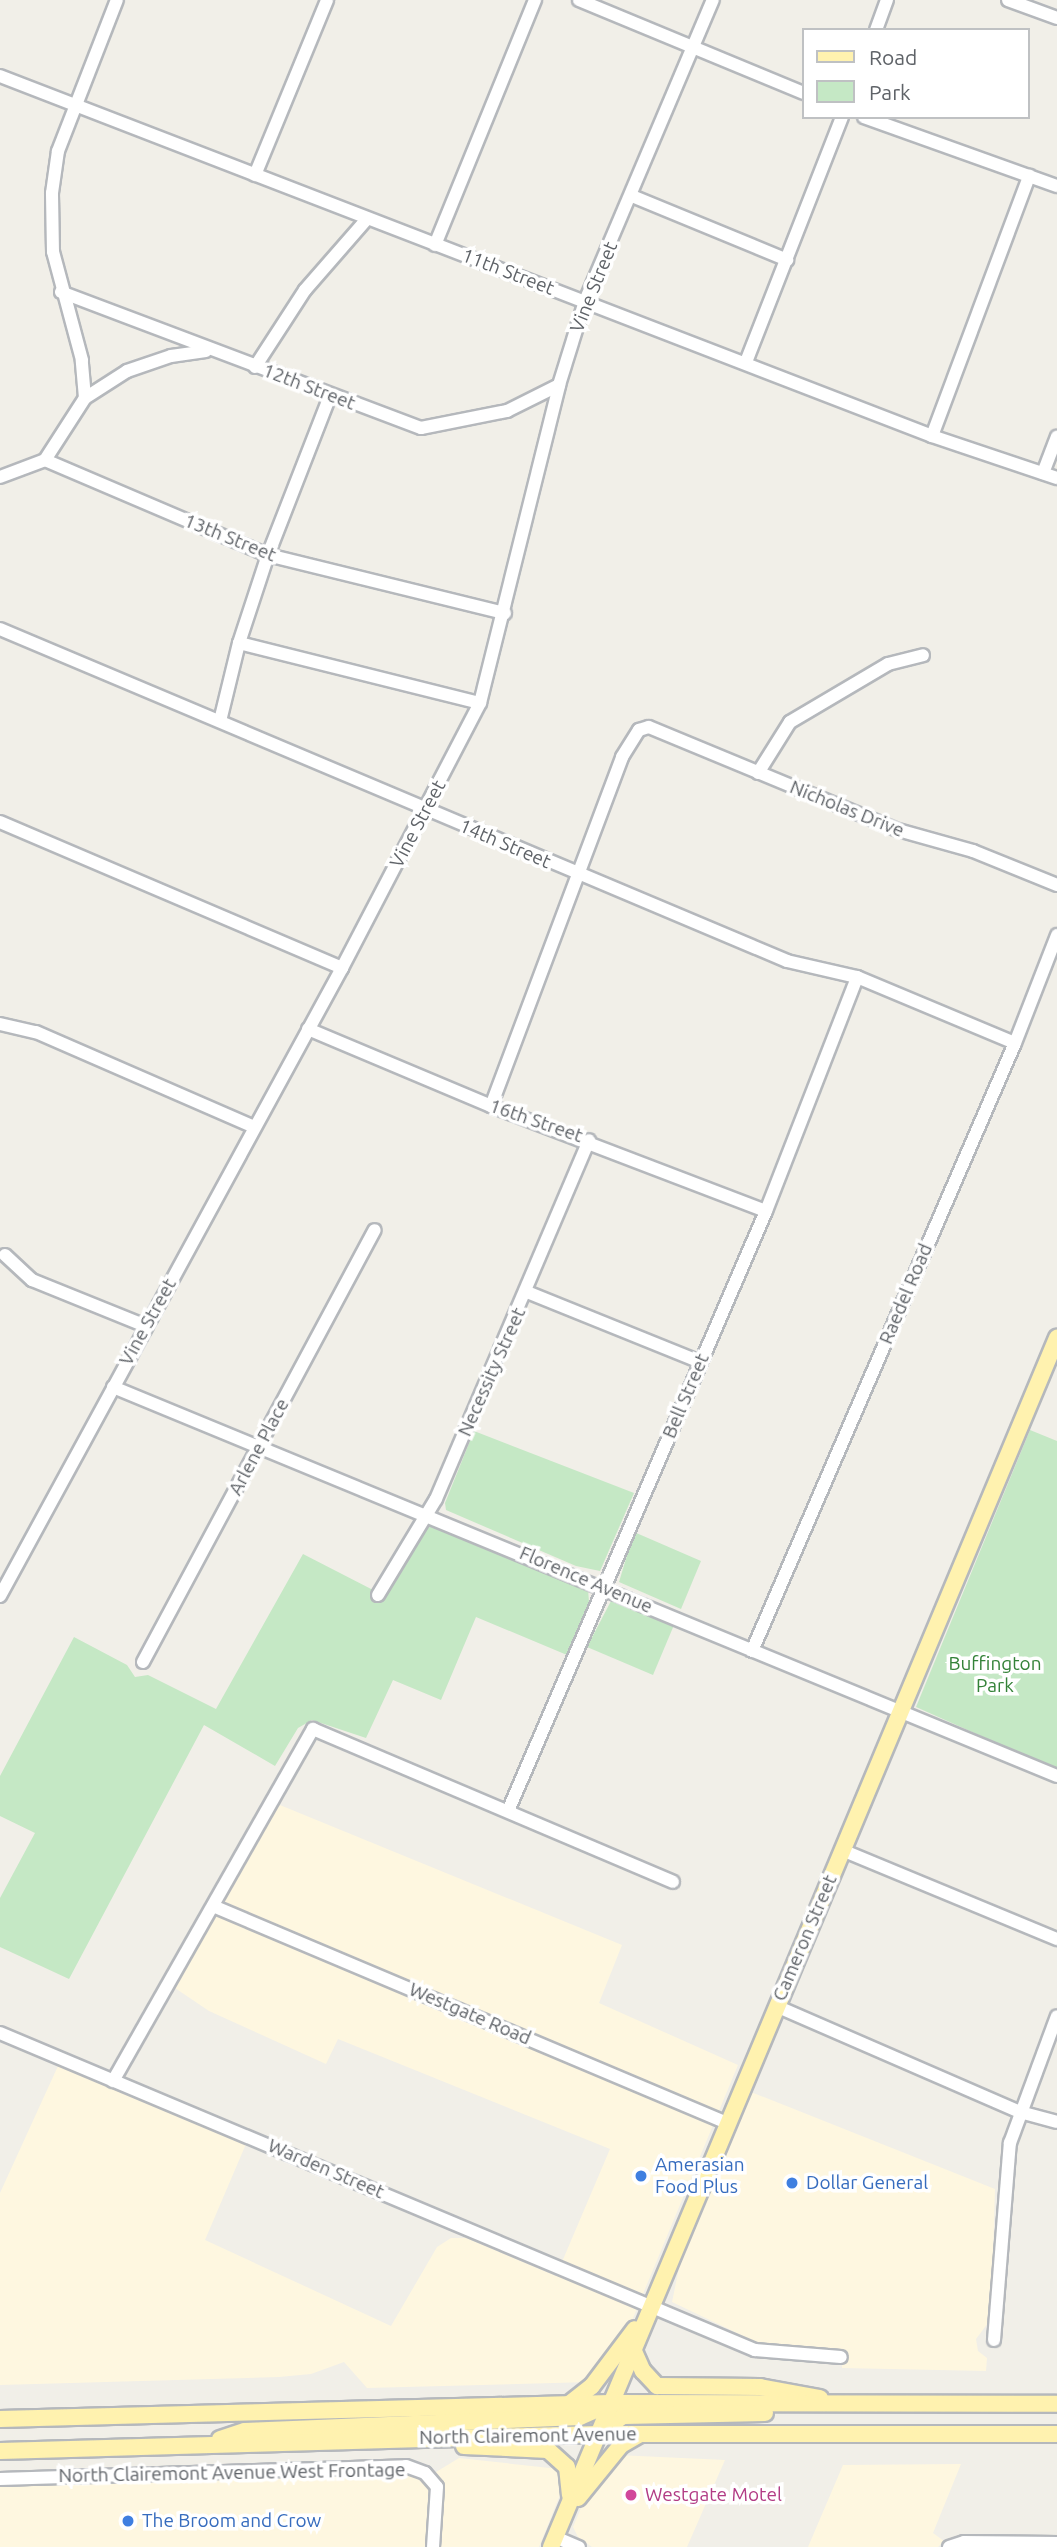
<!DOCTYPE html>
<html>
<head>
<meta charset="utf-8">
<style>
  body { margin:0 }
  #map { position:relative; width:1057px; height:2547px; overflow:hidden; background:#f1efe8; font-family:Ubuntu,sans-serif }
  div>[style] { position:absolute }
  [style*='--x'] { left:calc(var(--x)*1px); top:calc(var(--y)*1px); width:calc(var(--w)*1px); rotate:calc(var(--a)*1deg) }
  .commercial>* { inset:0; background:#fef7e0 }
  .green>* { inset:0; background:#c5e8c5 }
  .roads { filter:drop-shadow(2px 0 #b5b8bc) drop-shadow(-2px 0 #b5b8bc) drop-shadow(0 2px #b5b8bc) drop-shadow(0 -2px #b5b8bc) }
  .minor>* { height:12px; margin:-6px; padding:0 6px; transform-origin:6px; border-radius:6px; background:#fff }
  .major>* { height:16px; margin:-8px; padding:0 8px; transform-origin:8px; border-radius:8px; background:#fff2af }
  .dots>* { width:19px; height:19px; translate:-50% -50%; box-sizing:border-box; border:4px solid #fff; border-radius:50% }
  span { translate:-50% -50%; white-space:nowrap; text-align:center; line-height:1.15; -webkit-text-stroke:7px #fff; paint-order:stroke }
  .street-label { font-size:19px; color:#5f6368 }
  .park-label { font-size:19px; color:#348238 }
  .shop-label { font-size:19px; color:#366cbe }
  .left { translate:0 -50%; text-align:left }
  .hotel-label { font-size:19px; color:#b23c85 }
  .legend { position:absolute; left:802px; top:28px; width:228px; height:91px; box-sizing:border-box; background:#fff; border:2px solid #bfc1c3; margin:0; padding:9px 12px; list-style:none; font-size:21px; color:#5f6368 }
  .legend li { display:flex; align-items:center; gap:14px; height:35px }
  .legend b { width:35px; border:2px solid #bfc1c3 }
</style>
</head>
<body>
<div id="map">
  <div class="commercial">
    <i style="clip-path:polygon(275px 1803px,622px 1945px,599px 2003px,738px 2065px,626px 2335px,590px 2382px,367px 2388px,344px 2362px,311px 2374px,279px 2377px,0 2385px,0 2193px,58px 2066px,246px 2144px,205px 2240px,391px 2326px,437px 2247px,451px 2238px,466px 2238px,556px 2276px,610px 2149px,338px 2039px,326px 2064px,209px 2011px,172px 1986px)"></i>
    <i style="clip-path:polygon(751px 2092px,995px 2189px,991px 2319px,976px 2339px,978px 2351px,987px 2358px,986px 2371px,842px 2368px,842px 2349px,778px 2349px,758px 2343px,672px 2302px,680px 2263px)"></i>
    <i style="clip-path:polygon(617px 2455px,725px 2460px,687px 2547px,592px 2547px,578px 2537px,573px 2527px,584px 2501px)"></i>
    <i style="clip-path:polygon(459px 2458px,559px 2469px,560px 2495px,539px 2547px,0 2547px,0 2483px,409px 2472px,423px 2480px)"></i>
    <i style="clip-path:polygon(961px 2464px,933px 2533px,944px 2541px,938px 2547px,808px 2547px,843px 2465px)"></i>
  </div>
  <div class="green">
    <i style="clip-path:polygon(1030px 1430px,1057px 1441px,1057px 1770px,916px 1707px)"></i>
    <i style="clip-path:polygon(474px 1431px,634px 1493px,600px 1571px,576px 1566px,446px 1510px,445px 1503px)"></i>
    <i style="clip-path:polygon(427px 1523px,588px 1589px,589px 1602px,567px 1655px,476px 1617px,441px 1700px,393px 1680px,366px 1738px,312px 1720px,298px 1728px,275px 1766px,204px 1725px,69px 1979px,0 1947px,0 1898px,35px 1833px,0 1816px,0 1776px,74px 1637px,127px 1665px,135px 1677px,148px 1675px,216px 1709px,303px 1554px,375px 1591px)"></i>
    <i style="clip-path:polygon(634px 1532px,701px 1561px,681px 1609px,619px 1582px)"></i>
    <i style="clip-path:polygon(611px 1601px,674px 1625px,653px 1675px,587px 1647px)"></i>
  </div>
  <div class="roads">
    <div class="minor">
      <i style="--x:579;--y:0;--w:243;--a:22.5"></i>
      <i style="--x:1008;--y:0;--w:52;--a:20.2"></i>
      <i style="--x:876;--y:30;--w:32;--a:-70"></i>
      <i style="--x:0;--y:76;--w:999;--a:21.12"></i>
      <i style="--x:932;--y:436;--w:132;--a:18.6"></i>
      <i style="--x:864;--y:117;--w:205;--a:19.7"></i>
      <i style="--x:255;--y:175;--w:189;--a:-67.6"></i>
      <i style="--x:632;--y:196;--w:168;--a:22.4"></i>
      <i style="--x:435;--y:245;--w:265;--a:-67.8"></i>
      <i style="--x:61;--y:292;--w:385;--a:20.7"></i>
      <i style="--x:421;--y:428;--w:88;--a:-11.2"></i>
      <i style="--x:507;--y:411;--w:58;--a:-26.6"></i>
      <i style="--x:746;--y:362;--w:263;--a:-68.6"></i>
      <i style="--x:255;--y:367;--w:92;--a:-57"></i>
      <i style="--x:305;--y:290;--w:94;--a:-48.9"></i>
      <i style="--x:85;--y:398;--w:38;--a:-95"></i>
      <i style="--x:82;--y:360;--w:112;--a:-105"></i>
      <i style="--x:53;--y:252;--w:59;--a:-91"></i>
      <i style="--x:52;--y:193;--w:42;--a:-81.9"></i>
      <i style="--x:58;--y:151;--w:162;--a:-68.7"></i>
      <i style="--x:932;--y:436;--w:278;--a:-69.5"></i>
      <i style="--x:45;--y:460;--w:242;--a:23.1"></i>
      <i style="--x:268;--y:555;--w:244;--a:13.8"></i>
      <i style="--x:1043;--y:473;--w:39;--a:-69"></i>
      <i style="--x:0;--y:477;--w:48;--a:-20.7"></i>
      <i style="--x:45;--y:460;--w:74;--a:-57.2"></i>
      <i style="--x:85;--y:398;--w:50;--a:-32.7"></i>
      <i style="--x:127;--y:371;--w:46;--a:-18.8"></i>
      <i style="--x:171;--y:356;--w:35;--a:-8"></i>
      <i style="--x:0;--y:629;--w:854;--a:22.87"></i>
      <i style="--x:787;--y:961;--w:72;--a:12.9"></i>
      <i style="--x:857;--y:977;--w:171;--a:22.7"></i>
      <i style="--x:239;--y:643;--w:248;--a:14"></i>
      <i style="--x:220;--y:721;--w:80;--a:-76.3"></i>
      <i style="--x:239;--y:643;--w:93;--a:-71.8"></i>
      <i style="--x:268;--y:555;--w:171;--a:-68.7"></i>
      <i style="--x:758;--y:773;--w:60;--a:-57.9"></i>
      <i style="--x:790;--y:722;--w:114;--a:-30.6"></i>
      <i style="--x:888;--y:664;--w:36;--a:-14"></i>
      <i style="--x:0;--y:822;--w:372;--a:23.1"></i>
      <i style="--x:0;--y:1024;--w:37;--a:13"></i>
      <i style="--x:36;--y:1032;--w:238;--a:23.5"></i>
      <i style="--x:308;--y:1029;--w:199;--a:22.8"></i>
      <i style="--x:491;--y:1106;--w:294;--a:20.9"></i>
      <i style="--x:491;--y:1106;--w:373;--a:-69.4"></i>
      <i style="--x:622;--y:757;--w:32;--a:-58"></i>
      <i style="--x:639;--y:730;--w:10;--a:-17"></i>
      <i style="--x:649;--y:727;--w:269;--a:22.5"></i>
      <i style="--x:898;--y:830;--w:78;--a:15.6"></i>
      <i style="--x:973;--y:851;--w:91;--a:22"></i>
      <i style="--x:5;--y:1255;--w:37;--a:43"></i>
      <i style="--x:32;--y:1280;--w:123;--a:22"></i>
      <i style="--x:527;--y:1292;--w:187;--a:22"></i>
      <i style="--x:113;--y:1387;--w:1021;--a:22.4"></i>
      <i style="--x:378;--y:1595;--w:112;--a:-58.9"></i>
      <i style="--x:436;--y:1499;--w:390;--a:-66.9"></i>
      <i style="--x:0;--y:1596;--w:715;--a:-61.43"></i>
      <i style="--x:342;--y:968;--w:299;--a:-62.5"></i>
      <i style="--x:480;--y:703;--w:328;--a:-76"></i>
      <i style="--x:559;--y:385;--w:88;--a:-72.8"></i>
      <i style="--x:585;--y:301;--w:327;--a:-67"></i>
      <i style="--x:752;--y:1651;--w:662;--a:-66.61"></i>
      <i style="--x:1015;--y:1043;--w:116;--a:-68.7"></i>
      <i style="--x:143;--y:1662;--w:490;--a:-61.8"></i>
      <i style="--x:508;--y:1811;--w:653;--a:-66.73"></i>
      <i style="--x:766;--y:1211;--w:251;--a:-68.7"></i>
      <i style="--x:842;--y:1850;--w:233;--a:22.5"></i>
      <i style="--x:213;--y:1906;--w:558;--a:22.89"></i>
      <i style="--x:776;--y:2006;--w:266;--a:23.5"></i>
      <i style="--x:1020;--y:2112;--w:38;--a:15"></i>
      <i style="--x:0;--y:2033;--w:819;--a:22.78"></i>
      <i style="--x:755;--y:2350;--w:86;--a:4.7"></i>
      <i style="--x:113;--y:2081;--w:405;--a:-60.4"></i>
      <i style="--x:313;--y:1729;--w:391;--a:23"></i>
      <i style="--x:994;--y:2340;--w:198;--a:-85.4"></i>
      <i style="--x:1010;--y:2143;--w:135;--a:-69.7"></i>
      <i style="--x:0;--y:2479;--w:406;--a:-1.8"></i>
      <i style="--x:406;--y:2466;--w:20;--a:20"></i>
      <i style="--x:425;--y:2473;--w:18;--a:49"></i>
      <i style="--x:437;--y:2487;--w:60;--a:93.8"></i>
      <i style="--x:555;--y:2537;--w:26;--a:23"></i>
      <i style="--x:949;--y:2547;--w:16;--a:-18"></i>
      <i style="--x:964;--y:2542;--w:93;--a:0.6"></i>
    </div>
    <div class="major">
      <i style="--x:633;--y:2349;--w:24;--a:66"></i>
      <i style="--x:643;--y:2371;--w:21;--a:47"></i>
      <i style="--x:657;--y:2386;--w:103;--a:0.6"></i>
      <i style="--x:760;--y:2387;--w:61;--a:10.4"></i>
      <i style="--x:569;--y:2404;--w:29;--a:-38"></i>
      <i style="--x:592;--y:2386;--w:71;--a:-53"></i>
      <i style="--x:0;--y:2419;--w:610;--a:-1.5"></i>
      <i style="--x:610;--y:2403;--w:447;--a:0.1"></i>
      <i style="--x:601;--y:2432;--w:27;--a:-36"></i>
      <i style="--x:623;--y:2416;--w:142;--a:-1.2"></i>
      <i style="--x:220;--y:2439;--w:26;--a:-18"></i>
      <i style="--x:245;--y:2431;--w:335;--a:-2.4"></i>
      <i style="--x:580;--y:2417;--w:32;--a:-24"></i>
      <i style="--x:464;--y:2446;--w:84;--a:2.7"></i>
      <i style="--x:548;--y:2450;--w:25;--a:42"></i>
      <i style="--x:567;--y:2467;--w:28;--a:84"></i>
      <i style="--x:0;--y:2451;--w:599;--a:-1.63"></i>
      <i style="--x:599;--y:2434;--w:458;--a:0"></i>
      <i style="--x:578;--y:2498;--w:68;--a:-50.9"></i>
      <i style="--x:621;--y:2445;--w:22;--a:-30"></i>
      <i style="--x:551;--y:2547;--w:1311;--a:-67.29"></i>
    </div>
  </div>
  <div class="dots">
    <i style="left:641px;top:2176px;background:#3f7fe0"></i>
    <i style="left:792px;top:2183px;background:#3f7fe0"></i>
    <i style="left:631px;top:2495px;background:#d1479c"></i>
    <i style="left:128px;top:2521px;background:#3f7fe0"></i>
  </div>
  <div class="street-label">
    <span style="left:508px;top:272px;rotate:21deg">11th Street</span>
    <span style="left:594px;top:287px;rotate:-68deg">Vine Street</span>
    <span style="left:309px;top:387px;rotate:21deg">12th Street</span>
    <span style="left:230px;top:538px;rotate:22deg">13th Street</span>
    <span style="left:847px;top:809px;rotate:22deg">Nicholas Drive</span>
    <span style="left:418px;top:824px;rotate:-62deg">Vine Street</span>
    <span style="left:505px;top:844px;rotate:23deg">14th Street</span>
    <span style="left:536px;top:1121px;rotate:19deg">16th Street</span>
    <span style="left:906px;top:1294px;rotate:-67deg">Raedel Road</span>
    <span style="left:148px;top:1322px;rotate:-61deg">Vine Street</span>
    <span style="left:492px;top:1372px;rotate:-66deg">Necessity Street</span>
    <span style="left:686px;top:1396px;rotate:-67deg">Bell Street</span>
    <span style="left:259px;top:1447px;rotate:-62deg">Arlene Place</span>
    <span style="left:586px;top:1580px;rotate:23deg">Florence Avenue</span>
    <span style="left:805px;top:1938px;rotate:-67deg">Cameron Street</span>
    <span style="left:470px;top:2014px;rotate:23deg">Westgate Road</span>
    <span style="left:326px;top:2169px;rotate:23deg">Warden Street</span>
    <span style="left:528px;top:2436px;rotate:-1deg">North Clairemont Avenue</span>
    <span style="left:232px;top:2473px;rotate:-1deg">North Clairemont Avenue West Frontage</span>
  </div>
  <div class="park-label">
    <span style="left:995px;top:1675px">Buffington<br>Park</span>
  </div>
  <div class="shop-label">
    <span class="left" style="left:655px;top:2176px">Amerasian<br>Food Plus</span>
    <span class="left" style="left:806px;top:2183px">Dollar General</span>
    <span class="left" style="left:142px;top:2521px">The Broom and Crow</span>
  </div>
  <div class="hotel-label">
    <span class="left" style="left:645px;top:2495px">Westgate Motel</span>
  </div>
  <ul class="legend">
  <li><b style="height:9px;background:#fff2af"></b>Road</li>
  <li><b style="height:19px;background:#c5e8c5"></b>Park</li>
  </ul>
</div>
</body>
</html>
